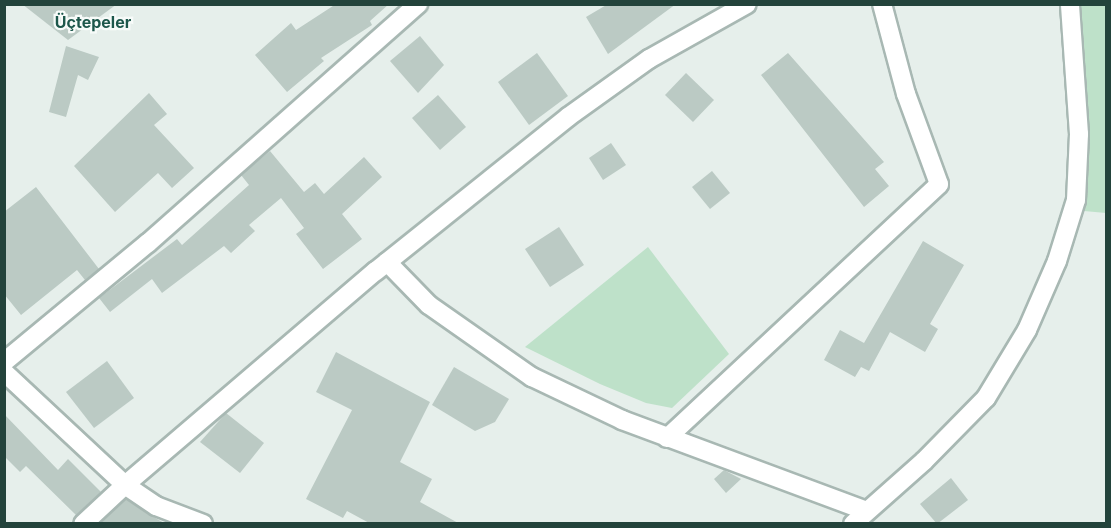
<!DOCTYPE html>
<html>
<head>
<meta charset="utf-8">
<style>
  body { margin:0 }
  #map { position:relative; width:1111px; height:528px; overflow:hidden; background:#e6efeb; font-family:Inter,sans-serif }
  div>[style] { position:absolute }
  [style*='--x'] { left:calc(var(--x)*1px); top:calc(var(--y)*1px); width:calc(var(--w)*1px); rotate:calc(var(--a)*1deg) }
  .green>* { inset:0; background:#bee1c9 }
  .building>* { inset:0; background:#bbcac4 }
  .roads { filter:drop-shadow(2px 0 #a8b8b3) drop-shadow(-2px 0 #a8b8b3) drop-shadow(0 2px #a8b8b3) drop-shadow(0 -2px #a8b8b3) }
  .street>* { height:18px; margin:-9px; padding:0 9px; transform-origin:9px; border-radius:9px; background:#fff }
  span { translate:-50% -50%; white-space:nowrap; text-align:center; line-height:1.15; -webkit-text-stroke:4.5px #f7fbf9; paint-order:stroke }
  .neighbourhood-label { font-size:16px; color:#1d574b; font-weight:700 }
  .frame { position:absolute; inset:0; border:6px solid #23433b; pointer-events:none }
</style>
</head>
<body>
<div id="map">
  <div class="green">
    <i style="clip-path:polygon(1070px 5px,1106px 5px,1106px 213px,1073px 210px)"></i>
    <i style="clip-path:polygon(648px 247px,729px 354px,672px 408px,646px 403px,600px 384px,525px 347px)"></i>
  </div>
  <div class="building">
    <i style="clip-path:polygon(22px 4px,117px 4px,68px 40px)"></i>
    <i style="clip-path:polygon(336px 4px,389px 4px,370px 21px,372px 25px,321px 58px,324px 61px,287px 92px,255px 55px,291px 23px,296px 30px)"></i>
    <i style="clip-path:polygon(608px 4px,676px 4px,608px 54px,586px 17px)"></i>
    <i style="clip-path:polygon(420px 36px,444px 65px,418px 93px,390px 61px)"></i>
    <i style="clip-path:polygon(66px 46px,99px 57px,88px 80px,78px 75px,66px 117px,49px 112px)"></i>
    <i style="clip-path:polygon(537px 53px,568px 96px,529px 125px,498px 82px)"></i>
    <i style="clip-path:polygon(788px 53px,884px 162px,875px 169px,889px 186px,864px 207px,761px 75px)"></i>
    <i style="clip-path:polygon(686px 73px,714px 100px,693px 122px,665px 95px)"></i>
    <i style="clip-path:polygon(149px 93px,167px 114px,154px 125px,194px 168px,172px 188px,158px 173px,115px 212px,74px 166px)"></i>
    <i style="clip-path:polygon(438px 95px,466px 127px,440px 150px,412px 118px)"></i>
    <i style="clip-path:polygon(611px 143px,626px 165px,603px 180px,589px 158px)"></i>
    <i style="clip-path:polygon(270px 151px,304px 192px,315px 183px,324px 194px,364px 157px,382px 177px,342px 214px,362px 239px,323px 269px,296px 234px,304px 228px,281px 198px,249px 225px,255px 231px,231px 253px,224px 246px,162px 293px,152px 279px,110px 312px,99px 298px,177px 239px,182px 245px,249px 185px,241px 175px)"></i>
    <i style="clip-path:polygon(712px 171px,730px 193px,710px 209px,692px 187px)"></i>
    <i style="clip-path:polygon(36px 187px,99px 269px,85px 280px,77px 270px,21px 315px,4px 294px,4px 212px)"></i>
    <i style="clip-path:polygon(559px 227px,584px 265px,550px 287px,525px 249px)"></i>
    <i style="clip-path:polygon(923px 241px,964px 265px,930px 324px,938px 329px,925px 352px,890px 332px,869px 371px,861px 367px,855px 377px,824px 360px,840px 330px,864px 343px)"></i>
    <i style="clip-path:polygon(336px 352px,430px 402px,400px 462px,432px 479px,420px 502px,460px 524px,371px 524px,347px 511px,343px 518px,306px 499px,352px 410px,316px 392px)"></i>
    <i style="clip-path:polygon(107px 361px,134px 398px,94px 428px,66px 392px)"></i>
    <i style="clip-path:polygon(454px 367px,509px 399px,495px 422px,475px 431px,432px 405px)"></i>
    <i style="clip-path:polygon(226px 413px,264px 443px,240px 473px,200px 442px)"></i>
    <i style="clip-path:polygon(4px 414px,58px 470px,68px 459px,101px 492px,76px 515px,26px 466px,20px 472px,4px 456px)"></i>
    <i style="clip-path:polygon(724px 470px,741px 479px,726px 493px,714px 479px)"></i>
    <i style="clip-path:polygon(951px 478px,968px 500px,937px 524px,920px 504px)"></i>
    <i style="clip-path:polygon(126px 499px,150px 515px,166px 524px,100px 524px)"></i>
  </div>
  <div class="roads">
    <div class="street">
      <i style="--x:387;--y:262;--w:60;--a:45.7"></i>
      <i style="--x:429;--y:305;--w:126;--a:35"></i>
      <i style="--x:532;--y:377;--w:100;--a:25.5"></i>
      <i style="--x:622;--y:420;--w:261;--a:20.4"></i>
      <i style="--x:4;--y:362;--w:187;--a:-39.6"></i>
      <i style="--x:148;--y:243;--w:361;--a:-41.5"></i>
      <i style="--x:4;--y:372;--w:166;--a:43"></i>
      <i style="--x:125;--y:485;--w:57;--a:137.1"></i>
      <i style="--x:667;--y:438;--w:372;--a:-43"></i>
      <i style="--x:939;--y:184;--w:96;--a:-110.1"></i>
      <i style="--x:906;--y:94;--w:93;--a:-104.9"></i>
      <i style="--x:203;--y:524;--w:50;--a:-159"></i>
      <i style="--x:156;--y:506;--w:37;--a:-146"></i>
      <i style="--x:125;--y:485;--w:330;--a:-40.5"></i>
      <i style="--x:376;--y:271;--w:246;--a:-38.7"></i>
      <i style="--x:568;--y:117;--w:100;--a:-35.6"></i>
      <i style="--x:649;--y:59;--w:112;--a:-29.3"></i>
      <i style="--x:853;--y:524;--w:95;--a:-41.6"></i>
      <i style="--x:924;--y:461;--w:88;--a:-45.5"></i>
      <i style="--x:986;--y:398;--w:79;--a:-58.9"></i>
      <i style="--x:1027;--y:330;--w:75;--a:-66.5"></i>
      <i style="--x:1057;--y:261;--w:64;--a:-72.7"></i>
      <i style="--x:1076;--y:200;--w:66;--a:-87.4"></i>
      <i style="--x:1079;--y:134;--w:130;--a:-94"></i>
    </div>
  </div>
  <div class="neighbourhood-label">
    <span style="left:93px;top:22px">Üçtepeler</span>
  </div>
  <div class="frame"></div>
</div>
</body>
</html>
